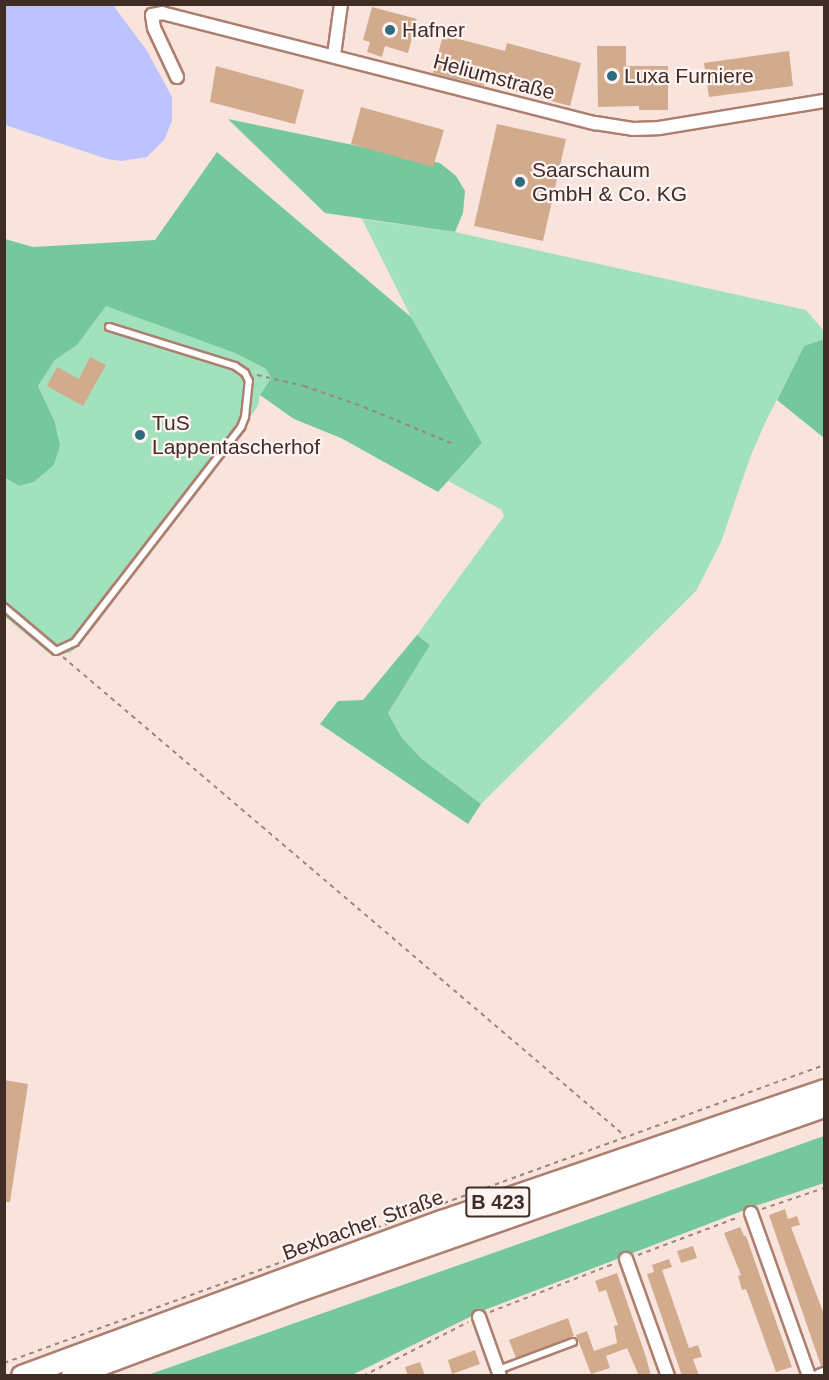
<!DOCTYPE html>
<html>
<head>
<meta charset="utf-8">
<style>
  body { margin:0 }
  #map { position:relative; width:829px; height:1380px; overflow:hidden; background:#f9e4dd; font-family:Helvetica,sans-serif }
  div>[style] { position:absolute }
  [style*='--x'] { left:calc(var(--x)*1px); top:calc(var(--y)*1px); width:calc(var(--w)*1px); rotate:calc(var(--a)*1deg) }
  .green>* { inset:0; background:#a2e1be }
  .forest>* { inset:0; background:#75c89c }
  .water>* { inset:0; background:#bdc3fe }
  .building>* { inset:0; background:#d2ab8d }
  .path>* { height:2px; margin-top:-1px; transform-origin:0; background:repeating-linear-gradient(90deg,#9b8780 0 4.5px,transparent 0 9px) }
  .roads { filter:drop-shadow(2px 0 #ac7f6f) drop-shadow(-2px 0 #ac7f6f) drop-shadow(0 2px #ac7f6f) drop-shadow(0 -2px #ac7f6f) }
  .service>* { height:6px; margin:-3px; padding:0 3px; transform-origin:3px; border-radius:3px; background:#fff }
  .minor>* { height:12px; margin:-6px; padding:0 6px; transform-origin:6px; border-radius:6px; background:#fff }
  .primary>* { height:20px; margin:-10px; padding:0 10px; transform-origin:10px; border-radius:10px; background:#fff }
  .dots>* { width:16px; height:16px; translate:-50% -50%; box-sizing:border-box; border:3px solid #fff4f1; border-radius:50% }
  span { translate:-50% -50%; white-space:nowrap; text-align:center; line-height:1.15; -webkit-text-stroke:4.5px #fff4f1; paint-order:stroke }
  .shield-label span { padding:2px 4px; background:#fff4f1; border:2px solid; border-radius:4px; -webkit-text-stroke-width:0 }
  .shield-label { font-size:20px; color:#402d26; font-weight:700 }
  .poi-label { font-size:21px; color:#402d26 }
  .left { translate:0 -50%; text-align:left }
  .street-label { font-size:21px; color:#402d26 }
  .frame { position:absolute; inset:0; border:6px solid #402d26; pointer-events:none }
</style>
</head>
<body>
<div id="map">
  <div class="green">
    <i style="clip-path:polygon(362px 219px,455px 232px,806px 310px,824px 331px,824px 339px,804px 346px,765px 423px,751px 455px,721px 542px,696px 591px,481px 804px,422px 759px,402px 738px,388px 713px,430px 645px,417px 635px,504px 516px,502px 510px,448px 481px,482px 443px,411px 317px)"></i>
    <i style="clip-path:polygon(105px 305px,235px 353px,266px 369px,271px 378px,260px 395px,258px 406px,79px 645px,70px 653px,50px 654px,5px 617px,4px 478px,19px 486px,34px 482px,54px 465px,54px 420px,38px 386px,55px 360px,77px 345px)"></i>
  </div>
  <div class="forest">
    <i style="clip-path:polygon(228px 119px,440px 163px,456px 176px,465px 191px,463px 213px,455px 232px,325px 213px)"></i>
    <i style="clip-path:polygon(217px 152px,411px 317px,482px 443px,438px 492px,341px 438px,294px 419px,260px 395px,271px 378px,266px 369px,235px 353px,106px 306px,77px 345px,55px 360px,38px 386px,54px 420px,60px 445px,54px 465px,34px 482px,19px 486px,5px 478px,5px 239px,33px 247px,155px 240px)"></i>
    <i style="clip-path:polygon(824px 339px,824px 438px,777px 400px,804px 346px)"></i>
    <i style="clip-path:polygon(417px 635px,430px 645px,388px 713px,402px 738px,422px 759px,481px 804px,468px 824px,320px 724px,338px 701px,363px 700px)"></i>
    <i style="clip-path:polygon(824px 1136px,824px 1183px,755px 1206px,482px 1311px,352px 1375px,145px 1376px)"></i>
  </div>
  <div class="water">
    <i style="clip-path:polygon(5px 4px,113px 5px,147px 51px,172px 97px,172px 121px,164px 140px,147px 157px,121px 161px,107px 159px,5px 125px)"></i>
  </div>
  <div class="building">
    <i style="clip-path:polygon(372px 7px,417px 19px,408px 53px,385px 46px,382px 57px,367px 52px,370px 42px,363px 40px)"></i>
    <i style="clip-path:polygon(443px 35px,505px 51px,507px 43px,581px 63px,570px 106px,485px 83px,484px 86px,433px 73px)"></i>
    <i style="clip-path:polygon(597px 46px,626px 46px,626px 66px,668px 66px,668px 110px,639px 110px,639px 106px,598px 107px)"></i>
    <i style="clip-path:polygon(789px 51px,793px 86px,709px 97px,704px 63px)"></i>
    <i style="clip-path:polygon(216px 66px,304px 90px,295px 124px,210px 102px)"></i>
    <i style="clip-path:polygon(361px 107px,444px 130px,433px 167px,351px 144px)"></i>
    <i style="clip-path:polygon(497px 124px,566px 139px,543px 241px,474px 226px)"></i>
    <i style="clip-path:polygon(90px 357px,106px 365px,83px 406px,47px 386px,57px 367px,79px 379px)"></i>
    <i style="clip-path:polygon(4px 1080px,28px 1084px,10px 1202px,4px 1202px)"></i>
    <i style="clip-path:polygon(785px 1209px,788px 1219px,797px 1216px,800px 1225px,791px 1227px,825px 1317px,825px 1366px,821px 1366px,769px 1215px)"></i>
    <i style="clip-path:polygon(740px 1227px,744px 1236px,746px 1236px,792px 1367px,776px 1372px,746px 1289px,742px 1290px,738px 1276px,741px 1275px,724px 1233px)"></i>
    <i style="clip-path:polygon(693px 1246px,697px 1258px,681px 1263px,677px 1251px)"></i>
    <i style="clip-path:polygon(669px 1259px,672px 1267px,662px 1270px,689px 1348px,698px 1345px,702px 1357px,693px 1359px,699px 1376px,682px 1376px,647px 1274px,654px 1272px,652px 1265px)"></i>
    <i style="clip-path:polygon(617px 1273px,646px 1357px,651px 1376px,639px 1376px,627px 1348px,606px 1356px,610px 1368px,591px 1374px,576px 1335px,587px 1331px,594px 1351px,617px 1343px,614px 1326px,618px 1325px,606px 1290px,599px 1292px,595px 1281px)"></i>
    <i style="clip-path:polygon(568px 1318px,574px 1336px,516px 1358px,509px 1340px)"></i>
    <i style="clip-path:polygon(475px 1350px,480px 1364px,452px 1374px,448px 1360px)"></i>
    <i style="clip-path:polygon(420px 1362px,425px 1376px,408px 1376px,405px 1367px)"></i>
  </div>
  <div class="path">
    <i style="--x:257;--y:375;--w:48;--a:13.2"></i>
    <i style="--x:304;--y:386;--w:64;--a:19.3"></i>
    <i style="--x:364;--y:407;--w:94;--a:22.5"></i>
    <i style="--x:63;--y:657;--w:738;--a:40.44"></i>
    <i style="--x:762;--y:1209;--w:65;--a:-18.7"></i>
    <i style="--x:638;--y:1255;--w:108;--a:-20.6"></i>
    <i style="--x:490;--y:1312;--w:135;--a:-21.3"></i>
    <i style="--x:4;--y:1363;--w:872;--a:-19.97"></i>
    <i style="--x:363;--y:1376;--w:118;--a:-27.2"></i>
  </div>
  <div class="roads">
    <div class="service">
      <i style="--x:4;--y:607;--w:68;--a:40.2"></i>
      <i style="--x:56;--y:651;--w:21;--a:-25"></i>
      <i style="--x:75;--y:642;--w:272;--a:-52.3"></i>
      <i style="--x:241;--y:427;--w:11;--a:-68"></i>
      <i style="--x:245;--y:417;--w:36;--a:-84"></i>
      <i style="--x:249;--y:381;--w:9;--a:-117"></i>
      <i style="--x:245;--y:373;--w:12;--a:-145"></i>
      <i style="--x:235;--y:366;--w:132;--a:-162.8"></i>
      <i style="--x:498;--y:1370;--w:80;--a:-20.5"></i>
    </div>
    <div class="minor">
      <i style="--x:334;--y:55;--w:51;--a:-82.2"></i>
      <i style="--x:177;--y:77;--w:54;--a:-115.1"></i>
      <i style="--x:154;--y:28;--w:13;--a:-99"></i>
      <i style="--x:152;--y:15;--w:10;--a:-11"></i>
      <i style="--x:162;--y:13;--w:447;--a:14.3"></i>
      <i style="--x:595;--y:123;--w:38;--a:9"></i>
      <i style="--x:633;--y:129;--w:26;--a:-2"></i>
      <i style="--x:659;--y:128;--w:167;--a:-9.3"></i>
      <i style="--x:751;--y:1213;--w:173;--a:70.4"></i>
      <i style="--x:626;--y:1259;--w:124;--a:70.3"></i>
      <i style="--x:479;--y:1317;--w:63;--a:70.4"></i>
      <i style="--x:819;--y:1376;--w:5;--a:-22"></i>
    </div>
    <div class="primary">
      <i style="--x:22;--y:1376;--w:448;--a:-20.3"></i>
      <i style="--x:442;--y:1221;--w:404;--a:-18.9"></i>
      <i style="--x:72;--y:1376;--w:242;--a:-20.5"></i>
      <i style="--x:299;--y:1291;--w:556;--a:-19.31"></i>
    </div>
  </div>
  <div class="dots">
    <i style="left:390px;top:30px;background:#2b6d7f"></i>
    <i style="left:612px;top:76px;background:#2b6d7f"></i>
    <i style="left:520px;top:182px;background:#2b6d7f"></i>
    <i style="left:140px;top:435px;background:#2b6d7f"></i>
  </div>
  <div class="shield-label">
    <span style="left:498px;top:1202px">B 423</span>
  </div>
  <div class="poi-label">
    <span class="left" style="left:402px;top:30px">Hafner</span>
    <span class="left" style="left:624px;top:76px">Luxa Furniere</span>
    <span class="left" style="left:532px;top:182px">Saarschaum<br>GmbH &amp; Co. KG</span>
    <span class="left" style="left:152px;top:435px">TuS<br>Lappentascherhof</span>
  </div>
  <div class="street-label">
    <span style="left:494px;top:77px;rotate:15deg">Heliumstraße</span>
    <span style="left:363px;top:1225px;rotate:-20deg">Bexbacher Straße</span>
  </div>
  <div class="frame"></div>
</div>
</body>
</html>
